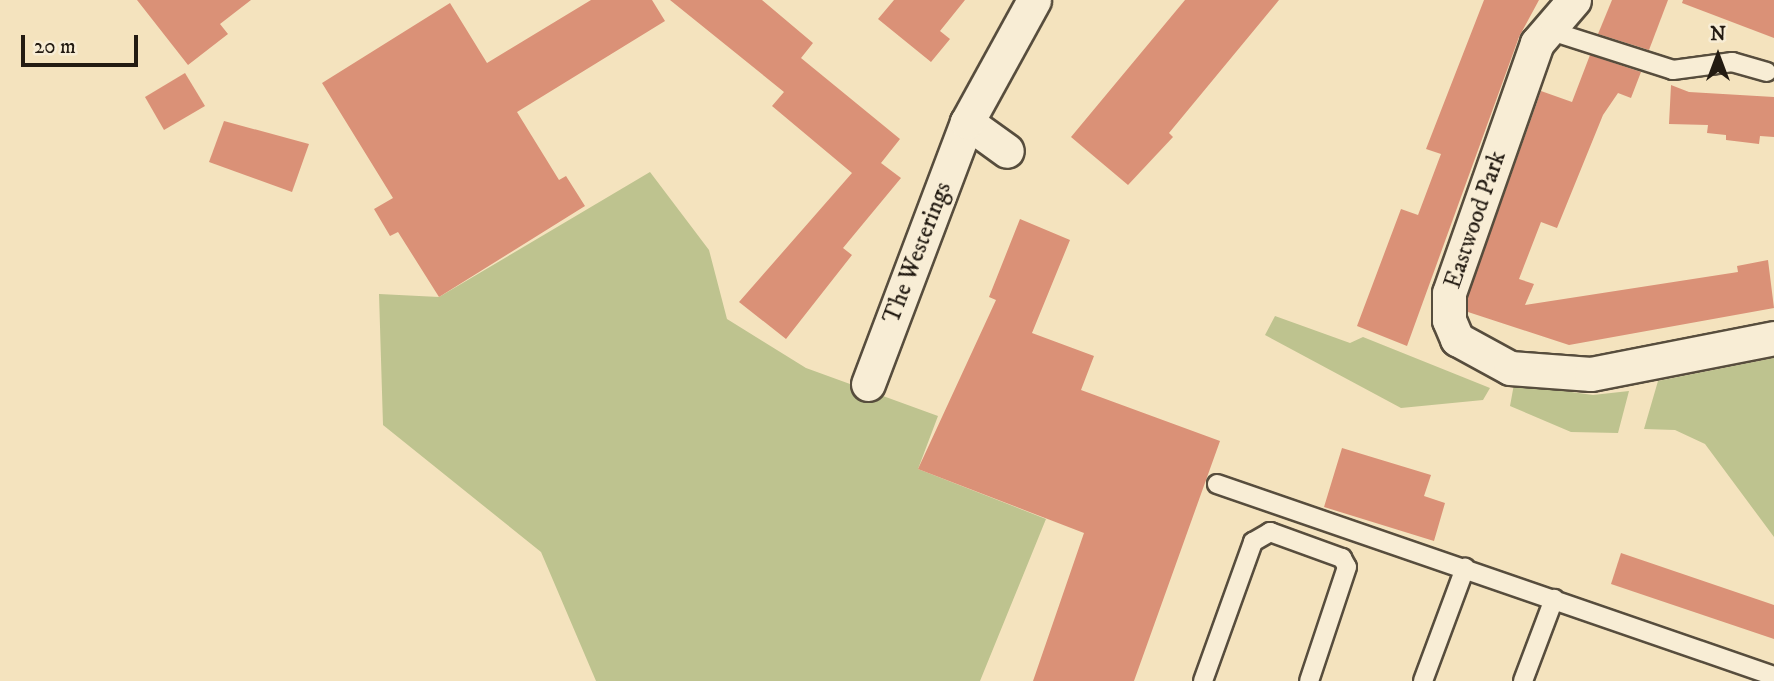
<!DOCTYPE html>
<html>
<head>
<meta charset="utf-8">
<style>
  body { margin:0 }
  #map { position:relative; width:1774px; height:681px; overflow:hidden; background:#f4e3be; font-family:"IM FELL DW Pica",serif }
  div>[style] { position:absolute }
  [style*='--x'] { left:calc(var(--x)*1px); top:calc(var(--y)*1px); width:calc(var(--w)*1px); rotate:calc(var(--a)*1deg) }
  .green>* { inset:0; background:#bec38f }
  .building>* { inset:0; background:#da9177 }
  .roads { filter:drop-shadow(2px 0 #574d3d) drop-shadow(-2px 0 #574d3d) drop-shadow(0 2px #574d3d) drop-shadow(0 -2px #574d3d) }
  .service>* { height:18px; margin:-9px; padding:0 9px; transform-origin:9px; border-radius:9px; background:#f8edd5 }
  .minor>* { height:33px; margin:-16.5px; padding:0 16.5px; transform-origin:16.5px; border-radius:16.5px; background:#f8edd5 }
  span { translate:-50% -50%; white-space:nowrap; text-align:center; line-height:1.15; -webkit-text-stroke:6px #f8edd5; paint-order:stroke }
  .street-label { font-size:24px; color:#231b12 }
  .north { position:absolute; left:1683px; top:21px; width:70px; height:70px; -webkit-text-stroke:5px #f8edd5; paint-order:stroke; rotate:0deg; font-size:19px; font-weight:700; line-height:28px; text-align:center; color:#231b12 }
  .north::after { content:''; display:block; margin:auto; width:24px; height:32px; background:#231b12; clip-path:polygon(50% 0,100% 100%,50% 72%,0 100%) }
  .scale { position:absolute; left:21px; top:35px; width:117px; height:32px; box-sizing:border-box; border:4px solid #231b12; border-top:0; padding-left:9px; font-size:21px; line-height:24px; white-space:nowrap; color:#231b12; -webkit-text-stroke:5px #f8edd5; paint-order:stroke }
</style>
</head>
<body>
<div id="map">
  <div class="green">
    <i style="clip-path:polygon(650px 172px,709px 250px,727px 319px,806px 368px,938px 416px,918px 469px,1046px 519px,980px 681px,596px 681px,541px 552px,383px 425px,379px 294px,439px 297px)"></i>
    <i style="clip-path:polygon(1275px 316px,1350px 343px,1363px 337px,1490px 388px,1483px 400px,1401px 408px,1265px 335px)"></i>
    <i style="clip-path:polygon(1774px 358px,1774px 537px,1705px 444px,1675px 430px,1644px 429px,1658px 381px)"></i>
    <i style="clip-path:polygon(1514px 384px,1593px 395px,1629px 391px,1618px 433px,1571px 432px,1510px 406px)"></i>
  </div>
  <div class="building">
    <i style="clip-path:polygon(137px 0,251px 0,220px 24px,228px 34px,188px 65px)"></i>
    <i style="clip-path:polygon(591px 0,652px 0,665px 21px,517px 112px,559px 180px,566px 176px,585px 206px,439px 297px,398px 232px,390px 236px,374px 209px,393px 198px,322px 83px,450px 3px,487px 63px)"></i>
    <i style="clip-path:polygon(670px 0,762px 0,813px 43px,801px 58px,900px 139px,881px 163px,901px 178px,843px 248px,852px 255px,786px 339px,739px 302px,852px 173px,772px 106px,784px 92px)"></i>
    <i style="clip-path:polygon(894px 0,965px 0,940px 31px,950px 39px,931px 62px,878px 19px)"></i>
    <i style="clip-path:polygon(1185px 0,1279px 0,1169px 133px,1173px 137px,1128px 185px,1071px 137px)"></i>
    <i style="clip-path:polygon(1484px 0,1539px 0,1519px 37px,1407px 346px,1357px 326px,1401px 209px,1418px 215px,1441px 154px,1426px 149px)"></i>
    <i style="clip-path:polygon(1612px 0,1668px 0,1649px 50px,1598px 34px)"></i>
    <i style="clip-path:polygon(1683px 0,1774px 0,1774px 38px,1682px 3px)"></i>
    <i style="clip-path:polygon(1590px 55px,1641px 72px,1631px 98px,1618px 93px,1603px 115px,1557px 228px,1541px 222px,1519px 279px,1534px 284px,1525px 305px,1738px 272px,1737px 266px,1768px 260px,1774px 308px,1569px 345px,1468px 312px,1468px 296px,1541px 91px,1572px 102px)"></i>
    <i style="clip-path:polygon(185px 73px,205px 106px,164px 130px,145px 97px)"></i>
    <i style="clip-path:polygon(1671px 85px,1689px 92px,1774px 97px,1774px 137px,1760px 136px,1759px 144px,1726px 140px,1726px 135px,1707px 133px,1708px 125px,1669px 124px)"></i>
    <i style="clip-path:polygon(224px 121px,309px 144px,292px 192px,209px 162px)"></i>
    <i style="clip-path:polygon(1020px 219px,1070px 240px,1032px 333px,1094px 356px,1081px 390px,1220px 441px,1134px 681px,1033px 681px,1084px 533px,918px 469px,996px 300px,989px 297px)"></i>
    <i style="clip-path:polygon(1342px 448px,1431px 475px,1424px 496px,1445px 503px,1434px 541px,1324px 507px)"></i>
    <i style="clip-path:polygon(1621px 553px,1774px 605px,1774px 639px,1611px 584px)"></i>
  </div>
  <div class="roads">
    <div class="service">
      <i style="--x:1548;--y:30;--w:131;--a:17.7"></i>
      <i style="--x:1673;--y:70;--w:60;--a:-7.7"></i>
      <i style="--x:1732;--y:62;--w:36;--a:16"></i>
      <i style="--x:1217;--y:484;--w:589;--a:19.02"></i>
      <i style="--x:1203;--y:681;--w:148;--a:-70.2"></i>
      <i style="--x:1253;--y:542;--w:20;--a:-30"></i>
      <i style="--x:1270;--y:532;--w:77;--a:19.9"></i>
      <i style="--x:1342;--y:558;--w:10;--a:61"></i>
      <i style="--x:1347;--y:567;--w:120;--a:108.4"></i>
      <i style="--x:1423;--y:681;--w:121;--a:-69.6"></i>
      <i style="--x:1523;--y:681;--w:88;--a:-69.3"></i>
    </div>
    <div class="minor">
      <i style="--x:1574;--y:0;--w:57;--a:130.7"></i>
      <i style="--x:1537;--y:43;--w:265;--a:109.4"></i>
      <i style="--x:1449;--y:293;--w:27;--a:90"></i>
      <i style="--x:1449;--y:320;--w:21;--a:67"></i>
      <i style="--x:1457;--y:339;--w:60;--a:28.7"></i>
      <i style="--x:1510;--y:368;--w:81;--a:4.2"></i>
      <i style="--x:1591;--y:374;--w:187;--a:-11.1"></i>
      <i style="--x:967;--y:122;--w:49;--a:35.9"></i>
      <i style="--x:868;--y:384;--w:280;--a:-69.3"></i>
      <i style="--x:967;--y:122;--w:139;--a:-61.2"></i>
    </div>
  </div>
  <div class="street-label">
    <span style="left:1476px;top:220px;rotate:-71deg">Eastwood Park</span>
    <span style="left:918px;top:253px;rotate:-69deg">The Westerings</span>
  </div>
  <div class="north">N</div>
  <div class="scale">20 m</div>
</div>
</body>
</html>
